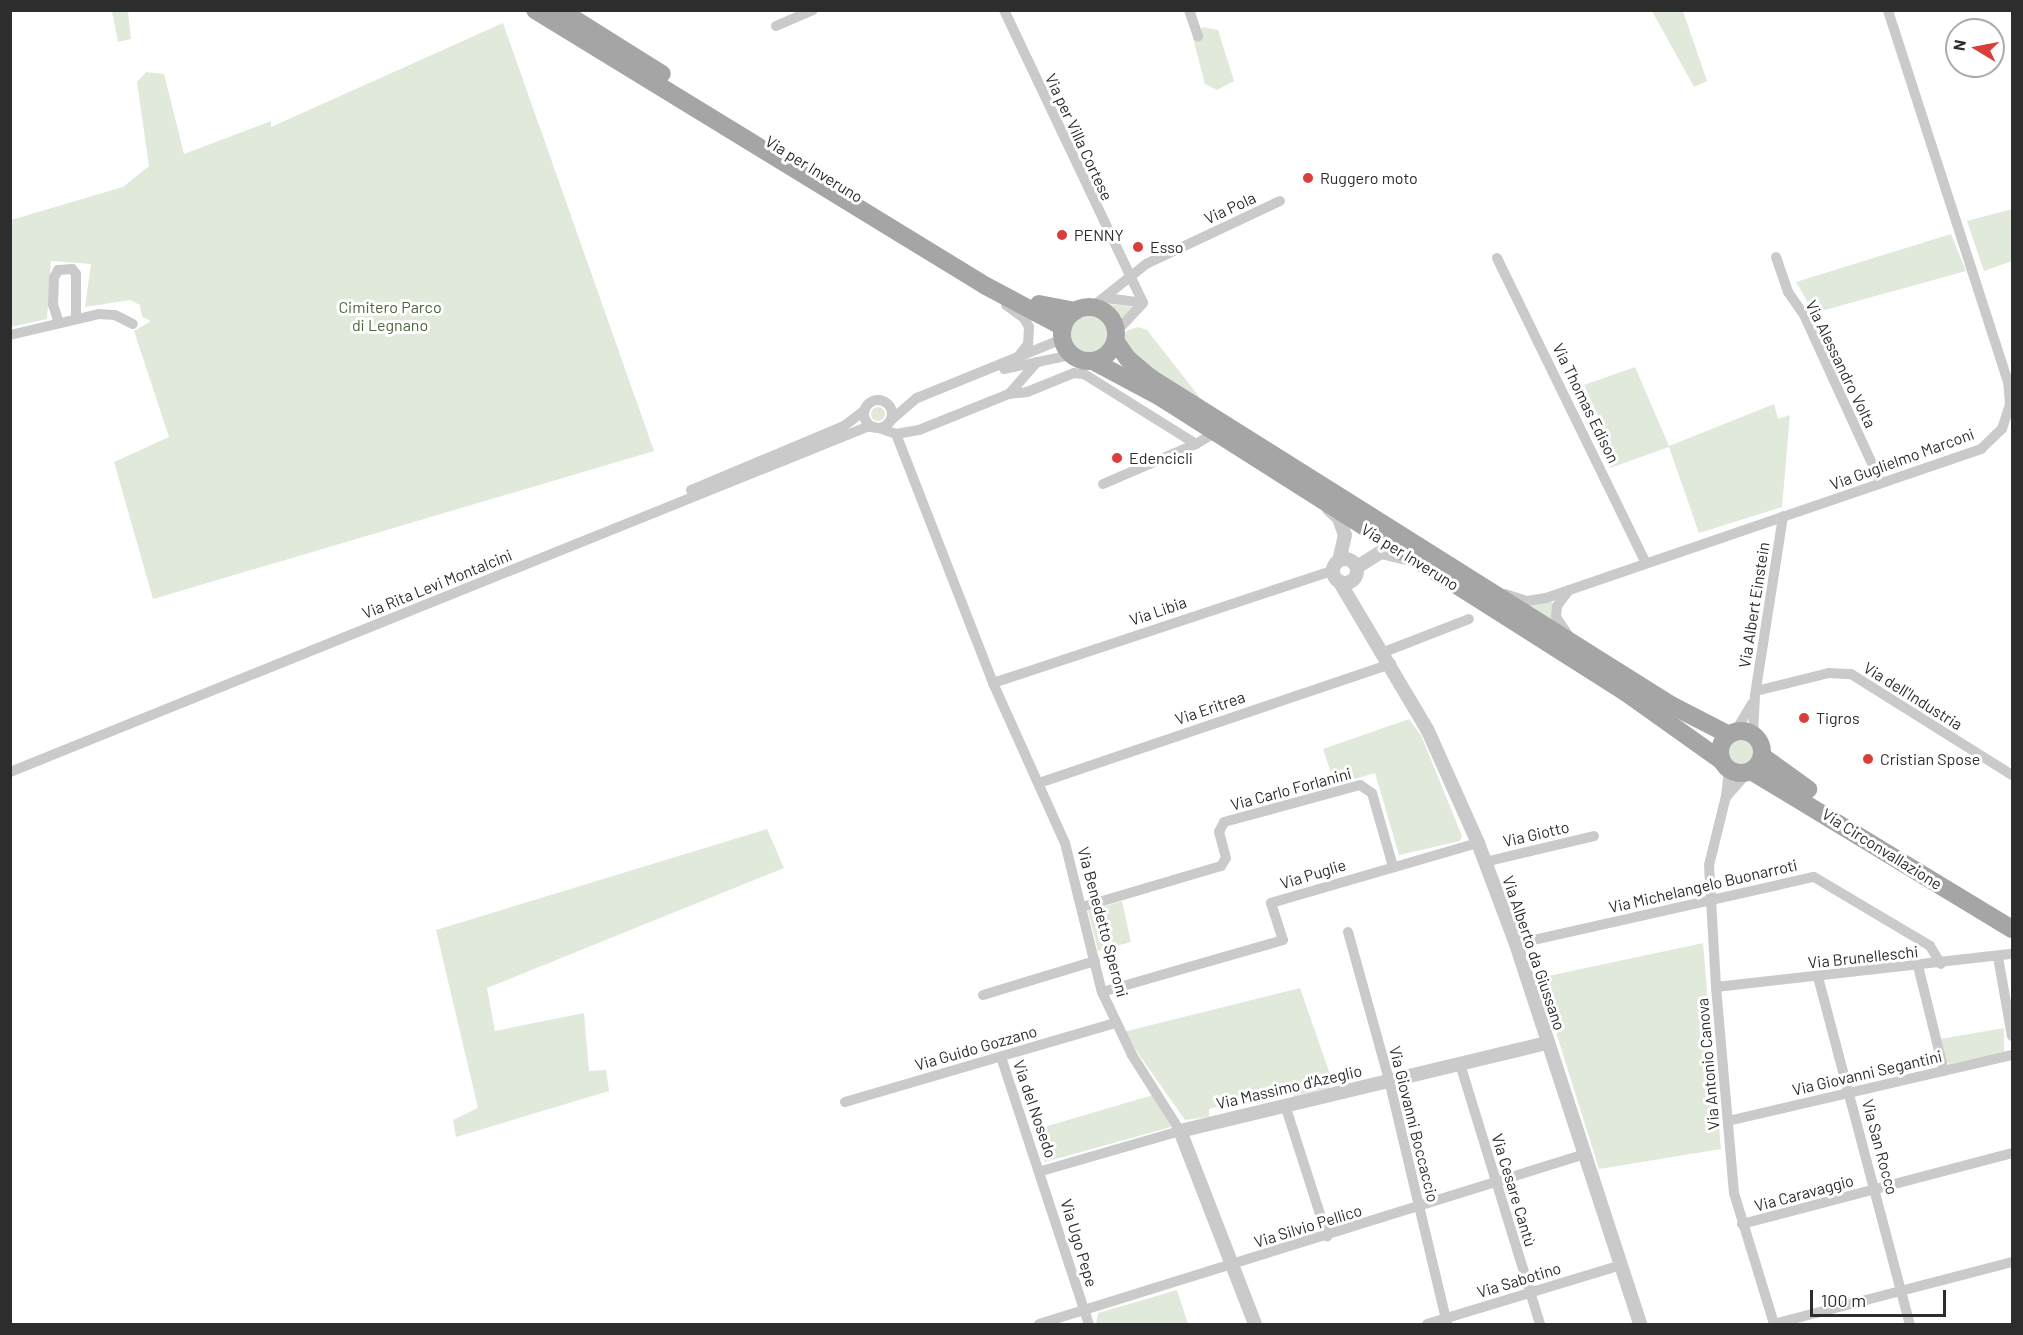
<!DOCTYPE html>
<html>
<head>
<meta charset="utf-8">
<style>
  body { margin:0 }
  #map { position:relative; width:2023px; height:1335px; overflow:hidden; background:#fff; font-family:Barlow,sans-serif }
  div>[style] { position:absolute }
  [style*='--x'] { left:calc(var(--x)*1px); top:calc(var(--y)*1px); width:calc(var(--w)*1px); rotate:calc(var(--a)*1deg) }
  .green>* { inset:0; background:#e1e9db }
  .round { border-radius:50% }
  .minor>* { height:10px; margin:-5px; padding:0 5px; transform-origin:5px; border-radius:5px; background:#cacaca }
  .minor>.ring { margin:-5px; padding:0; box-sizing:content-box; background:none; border:10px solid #cacaca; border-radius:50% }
  .tertiary>* { height:14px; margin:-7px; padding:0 7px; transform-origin:7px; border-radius:7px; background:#cacaca }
  .tertiary>.ring { margin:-7px; padding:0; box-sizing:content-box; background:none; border:14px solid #cacaca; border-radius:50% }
  .primary>* { height:18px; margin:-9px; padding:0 9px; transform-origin:9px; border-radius:9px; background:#a5a5a5 }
  .primary>.ring { margin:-9px; padding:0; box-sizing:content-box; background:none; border:18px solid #a5a5a5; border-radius:50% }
  .dots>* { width:16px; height:16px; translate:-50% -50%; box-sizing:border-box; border:3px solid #fff; border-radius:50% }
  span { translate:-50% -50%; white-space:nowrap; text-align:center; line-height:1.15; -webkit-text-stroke:6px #fff; paint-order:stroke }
  .street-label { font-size:16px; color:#2d2d2d }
  .poi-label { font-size:16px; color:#2d2d2d }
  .left { translate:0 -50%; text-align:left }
  .park-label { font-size:16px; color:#4c653e }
  .frame { position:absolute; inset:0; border:12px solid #2d2d2d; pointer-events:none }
  .north { position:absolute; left:1945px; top:18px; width:60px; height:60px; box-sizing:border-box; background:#fff; border:2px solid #ababab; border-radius:50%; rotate:280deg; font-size:16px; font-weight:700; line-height:24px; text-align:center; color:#2d2d2d }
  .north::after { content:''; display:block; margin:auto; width:21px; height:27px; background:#d83e3a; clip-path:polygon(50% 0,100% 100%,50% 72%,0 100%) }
  .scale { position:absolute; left:1810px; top:1290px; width:136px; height:27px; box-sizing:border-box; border:3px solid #2d2d2d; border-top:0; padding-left:8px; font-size:18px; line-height:21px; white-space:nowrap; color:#2d2d2d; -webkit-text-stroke:4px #fff; paint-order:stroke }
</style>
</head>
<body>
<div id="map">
  <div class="green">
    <i style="clip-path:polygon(112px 11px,128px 11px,131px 39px,118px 42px)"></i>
    <i style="clip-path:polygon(1652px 11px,1683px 11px,1707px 81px,1694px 87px)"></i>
    <i style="clip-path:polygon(503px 23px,654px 451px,153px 599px,114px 462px,169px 437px,134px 331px,151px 321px,142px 317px,140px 305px,130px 300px,85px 307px,91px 264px,51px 261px,47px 319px,11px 327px,11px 220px,123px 187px,149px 166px,137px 82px,146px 72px,164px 74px,184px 154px,271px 121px,271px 127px)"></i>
    <i style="clip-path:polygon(1203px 27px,1218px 30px,1234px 81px,1217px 90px,1205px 84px,1193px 38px)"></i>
    <i style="clip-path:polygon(2012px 209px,2012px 261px,1984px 271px,1967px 221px)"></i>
    <i style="clip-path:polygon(1951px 234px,1966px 271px,1814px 313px,1796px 282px)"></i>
    <i style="clip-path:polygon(1108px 304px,1135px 307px,1119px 321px,1103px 306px)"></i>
    <i class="round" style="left:1071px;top:316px;width:36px;height:36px"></i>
    <i style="clip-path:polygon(1138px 327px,1147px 330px,1208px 408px,1138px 361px,1124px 341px,1126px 331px)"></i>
    <i style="clip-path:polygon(1635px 367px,1669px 446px,1774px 404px,1778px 419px,1790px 415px,1782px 507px,1699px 533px,1669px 447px,1610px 468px,1588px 423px,1599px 418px,1584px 385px)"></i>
    <i class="round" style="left:871px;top:407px;width:14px;height:14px"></i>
    <i style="clip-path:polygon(1552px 601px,1553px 624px,1518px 603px)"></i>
    <i style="clip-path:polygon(1409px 719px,1421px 735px,1462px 836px,1460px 841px,1399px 855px,1375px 773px,1335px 785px,1323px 749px)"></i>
    <i class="round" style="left:1726px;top:737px;width:30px;height:30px"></i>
    <i style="clip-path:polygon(767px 829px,784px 868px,487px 988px,495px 1031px,584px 1013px,589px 1071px,606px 1070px,609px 1091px,456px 1137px,453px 1120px,478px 1108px,436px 930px)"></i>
    <i style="clip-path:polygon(1122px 901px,1131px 942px,1098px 951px,1088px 911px)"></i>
    <i style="clip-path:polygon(1703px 943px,1721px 1149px,1599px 1169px,1539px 978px)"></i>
    <i style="clip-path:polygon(1300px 988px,1332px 1080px,1329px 1088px,1294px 1096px,1291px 1091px,1209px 1109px,1209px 1117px,1185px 1120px,1123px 1032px)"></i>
    <i style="clip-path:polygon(2004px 1028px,2004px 1052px,1950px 1064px,1946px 1062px,1940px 1039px)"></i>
    <i style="clip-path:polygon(1153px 1095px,1171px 1127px,1045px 1162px,1034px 1130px)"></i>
    <i style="clip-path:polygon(1177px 1290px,1188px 1324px,1096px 1324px,1098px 1313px)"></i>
  </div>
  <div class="minor">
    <i style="--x:1004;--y:10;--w:324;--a:64.6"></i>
    <i style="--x:1143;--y:303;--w:38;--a:133"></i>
    <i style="--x:1189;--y:10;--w:28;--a:71"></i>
    <i style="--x:776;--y:26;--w:40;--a:-23.4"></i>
    <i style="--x:1776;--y:257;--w:37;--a:71"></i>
    <i style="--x:1788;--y:292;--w:28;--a:55"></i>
    <i style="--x:1804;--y:315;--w:185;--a:65.4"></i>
    <i style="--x:1497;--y:258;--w:338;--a:64"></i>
    <i style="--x:1105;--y:298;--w:38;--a:7"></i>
    <i style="--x:1006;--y:305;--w:22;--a:36"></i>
    <i style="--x:1024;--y:318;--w:10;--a:61"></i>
    <i style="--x:1029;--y:327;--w:17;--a:93"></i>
    <i style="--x:1028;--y:344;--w:18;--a:128"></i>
    <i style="--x:1092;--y:307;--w:69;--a:-38.5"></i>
    <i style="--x:1146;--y:264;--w:148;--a:-25.2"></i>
    <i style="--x:59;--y:323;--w:19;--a:-108"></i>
    <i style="--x:53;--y:305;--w:27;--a:-88"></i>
    <i style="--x:54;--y:278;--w:9;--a:-63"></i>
    <i style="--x:58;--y:270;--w:14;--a:-4"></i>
    <i style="--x:72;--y:269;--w:6;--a:51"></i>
    <i style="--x:76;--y:274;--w:44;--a:90"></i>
    <i style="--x:10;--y:335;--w:91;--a:-13.3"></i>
    <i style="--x:99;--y:314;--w:16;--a:4"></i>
    <i style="--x:115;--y:315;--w:20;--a:27"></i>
    <i style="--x:1004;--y:369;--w:68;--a:-11.8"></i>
    <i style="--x:1009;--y:394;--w:18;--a:-6"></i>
    <i style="--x:1027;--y:392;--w:51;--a:-22"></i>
    <i style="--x:1074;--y:373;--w:10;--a:6"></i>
    <i style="--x:1084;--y:374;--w:132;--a:32"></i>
    <i class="ring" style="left:864px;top:400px;width:18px;height:18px"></i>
    <i style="--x:889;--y:422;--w:37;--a:-41"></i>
    <i style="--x:917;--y:398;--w:157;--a:-22.1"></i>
    <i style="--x:879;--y:428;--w:18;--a:19"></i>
    <i style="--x:896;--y:434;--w:23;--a:-10"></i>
    <i style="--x:919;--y:430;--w:97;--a:-21.8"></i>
    <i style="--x:1009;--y:394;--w:43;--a:-48.8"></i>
    <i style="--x:896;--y:434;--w:267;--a:68.7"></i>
    <i style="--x:993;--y:683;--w:175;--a:65.8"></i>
    <i style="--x:1065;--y:843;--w:154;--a:76.1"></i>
    <i style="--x:1102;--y:992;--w:70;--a:64.5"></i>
    <i style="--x:1132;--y:1055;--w:90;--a:57.7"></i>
    <i style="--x:1180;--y:1131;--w:145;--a:163.9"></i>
    <i style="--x:1103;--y:484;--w:101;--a:-23.3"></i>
    <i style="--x:1196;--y:444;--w:21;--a:-31"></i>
    <i style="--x:691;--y:490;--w:166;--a:-22.7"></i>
    <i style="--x:844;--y:426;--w:26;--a:-37"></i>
    <i style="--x:1569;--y:590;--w:20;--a:127"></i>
    <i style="--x:1557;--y:606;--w:11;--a:95"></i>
    <i style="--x:1556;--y:617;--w:23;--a:56"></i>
    <i style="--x:1505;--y:594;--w:23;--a:18"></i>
    <i style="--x:1527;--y:601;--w:19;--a:-9"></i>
    <i style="--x:1546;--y:598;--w:460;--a:-18.9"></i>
    <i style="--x:1981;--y:449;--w:29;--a:-44"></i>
    <i style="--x:2002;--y:429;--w:26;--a:-72"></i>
    <i style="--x:2010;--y:404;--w:22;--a:-95"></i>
    <i style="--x:2008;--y:382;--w:391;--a:-107.9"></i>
    <i style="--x:1384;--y:652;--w:91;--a:-21.2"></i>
    <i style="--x:993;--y:683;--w:359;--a:-18.3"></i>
    <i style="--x:1756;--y:691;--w:75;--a:-13.9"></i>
    <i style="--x:1829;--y:673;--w:22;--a:3"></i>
    <i style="--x:1851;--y:674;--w:190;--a:32.1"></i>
    <i style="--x:1735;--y:732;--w:33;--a:-59"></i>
    <i style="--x:1753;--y:734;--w:39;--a:-87"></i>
    <i style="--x:1755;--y:695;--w:181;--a:-81.1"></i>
    <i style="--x:1729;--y:769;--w:27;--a:96"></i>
    <i style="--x:1726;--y:796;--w:71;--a:103.8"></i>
    <i style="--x:1709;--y:865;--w:122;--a:86.7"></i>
    <i style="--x:1716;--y:987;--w:207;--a:85"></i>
    <i style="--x:1734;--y:1193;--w:137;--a:73"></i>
    <i style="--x:10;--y:772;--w:924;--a:-21.93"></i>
    <i style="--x:867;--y:427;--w:7;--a:0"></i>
    <i style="--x:1039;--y:783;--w:372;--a:-18.7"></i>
    <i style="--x:1727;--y:796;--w:30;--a:-49"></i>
    <i style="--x:1485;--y:862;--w:112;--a:-13.4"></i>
    <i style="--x:1082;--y:907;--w:145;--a:-16.4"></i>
    <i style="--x:1221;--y:866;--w:9;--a:-58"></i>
    <i style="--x:1226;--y:858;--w:27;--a:-105"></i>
    <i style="--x:1219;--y:832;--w:11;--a:-63"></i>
    <i style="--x:1224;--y:822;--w:141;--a:-15.2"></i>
    <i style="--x:1360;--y:785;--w:14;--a:34"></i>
    <i style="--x:1372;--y:793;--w:76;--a:74"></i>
    <i style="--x:1348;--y:932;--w:154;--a:74.5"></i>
    <i style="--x:1389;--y:1080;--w:251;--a:76.6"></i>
    <i style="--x:1516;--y:944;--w:305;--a:-12.7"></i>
    <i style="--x:1814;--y:877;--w:135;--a:30.7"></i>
    <i style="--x:1930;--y:946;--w:21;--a:59"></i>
    <i style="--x:1998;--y:957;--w:80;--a:80"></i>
    <i style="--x:1918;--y:966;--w:108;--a:76.1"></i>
    <i style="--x:1818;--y:977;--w:359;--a:75.2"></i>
    <i style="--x:1716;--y:987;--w:298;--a:-6.4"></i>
    <i style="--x:1102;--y:992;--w:188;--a:-16"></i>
    <i style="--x:1283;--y:940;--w:39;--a:-108"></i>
    <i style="--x:1271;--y:903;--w:216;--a:-16.2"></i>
    <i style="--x:983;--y:995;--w:117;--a:-16.9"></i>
    <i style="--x:1001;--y:1057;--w:281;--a:71.8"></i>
    <i style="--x:1460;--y:1064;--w:272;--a:72.9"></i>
    <i style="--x:845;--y:1102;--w:281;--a:-16.3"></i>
    <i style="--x:1285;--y:1105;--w:138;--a:72.2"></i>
    <i style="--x:1728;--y:1121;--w:292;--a:-13.1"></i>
    <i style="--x:1742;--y:1224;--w:279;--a:-14.7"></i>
    <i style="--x:1039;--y:1324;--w:572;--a:-17.29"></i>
    <i style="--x:1427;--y:1324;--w:203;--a:-16.9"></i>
    <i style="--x:1774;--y:1324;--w:246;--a:-14.6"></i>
  </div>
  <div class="tertiary">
    <i style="--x:1329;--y:509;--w:13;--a:42"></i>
    <i style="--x:1339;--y:518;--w:18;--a:71"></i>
    <i style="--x:1345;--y:535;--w:26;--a:103"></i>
    <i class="ring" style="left:1333px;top:559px;width:10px;height:10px"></i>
    <i style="--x:1357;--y:567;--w:28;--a:-32"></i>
    <i style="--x:1381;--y:552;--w:26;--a:13"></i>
    <i style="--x:1339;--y:581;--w:174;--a:59.3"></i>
    <i style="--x:1428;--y:731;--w:123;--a:65.9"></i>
    <i style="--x:1478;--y:843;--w:108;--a:69.4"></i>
    <i style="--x:1516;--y:944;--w:400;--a:71.9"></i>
    <i style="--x:1255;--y:1324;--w:207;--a:-111.2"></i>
    <i style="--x:1180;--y:1131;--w:377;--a:-13.5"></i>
  </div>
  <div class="primary">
    <i style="--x:535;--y:10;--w:529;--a:31.47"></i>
    <i style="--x:986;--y:286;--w:87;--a:28"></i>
    <i style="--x:560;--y:10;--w:120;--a:32.1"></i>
    <i style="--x:1039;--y:304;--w:37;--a:11"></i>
    <i class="ring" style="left:1062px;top:307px;width:36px;height:36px"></i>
    <i style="--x:1116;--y:342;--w:21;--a:55"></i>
    <i style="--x:1128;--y:359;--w:30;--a:40"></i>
    <i style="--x:1151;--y:378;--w:614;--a:32.16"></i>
    <i style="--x:1671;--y:705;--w:65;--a:27.3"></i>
    <i style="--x:1093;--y:361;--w:76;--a:28.2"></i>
    <i style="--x:1160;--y:397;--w:551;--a:32.39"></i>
    <i style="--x:1625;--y:692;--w:119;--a:35.4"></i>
    <i class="ring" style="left:1720px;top:731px;width:24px;height:24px"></i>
    <i style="--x:1762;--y:756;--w:57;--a:35.7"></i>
    <i style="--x:1751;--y:771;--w:305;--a:31.2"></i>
  </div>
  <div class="dots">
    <i style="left:1308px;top:178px;background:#d83e3a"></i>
    <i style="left:1062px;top:235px;background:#d83e3a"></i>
    <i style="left:1138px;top:247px;background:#d83e3a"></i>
    <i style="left:1117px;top:458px;background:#d83e3a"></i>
    <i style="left:1804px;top:718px;background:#d83e3a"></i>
    <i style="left:1868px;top:759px;background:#d83e3a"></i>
  </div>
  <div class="street-label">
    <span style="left:1079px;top:137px;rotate:65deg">Via per Villa Cortese</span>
    <span style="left:814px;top:169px;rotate:32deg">Via per Inveruno</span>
    <span style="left:1230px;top:208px;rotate:-25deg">Via Pola</span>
    <span style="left:1841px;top:364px;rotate:64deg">Via Alessandro Volta</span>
    <span style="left:1586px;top:403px;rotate:64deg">Via Thomas Edison</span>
    <span style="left:1902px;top:459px;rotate:-20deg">Via Guglielmo Marconi</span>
    <span style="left:1410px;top:557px;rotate:32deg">Via per Inveruno</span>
    <span style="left:437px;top:584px;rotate:-22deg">Via Rita Levi Montalcini</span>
    <span style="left:1754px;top:605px;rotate:-81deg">Via Albert Einstein</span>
    <span style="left:1158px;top:611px;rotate:-19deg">Via Libia</span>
    <span style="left:1913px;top:696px;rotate:32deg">Via dell'Industria</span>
    <span style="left:1210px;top:708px;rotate:-19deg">Via Eritrea</span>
    <span style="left:1291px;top:789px;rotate:-15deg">Via Carlo Forlanini</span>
    <span style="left:1536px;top:834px;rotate:-13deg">Via Giotto</span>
    <span style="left:1882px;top:849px;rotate:32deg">Via Circonvallazione</span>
    <span style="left:1313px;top:874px;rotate:-17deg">Via Puglie</span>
    <span style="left:1703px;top:886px;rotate:-13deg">Via Michelangelo Buonarroti</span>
    <span style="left:1103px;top:922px;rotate:75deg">Via Benedetto Speroni</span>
    <span style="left:1534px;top:953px;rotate:71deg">Via Alberto da Giussano</span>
    <span style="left:1863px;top:957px;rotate:-6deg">Via Brunelleschi</span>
    <span style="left:976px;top:1048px;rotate:-16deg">Via Guido Gozzano</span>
    <span style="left:1708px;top:1064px;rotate:-95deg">Via Antonio Canova</span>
    <span style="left:1867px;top:1073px;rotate:-13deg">Via Giovanni Segantini</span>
    <span style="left:1289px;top:1087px;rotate:-13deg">Via Massimo d'Azeglio</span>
    <span style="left:1035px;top:1109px;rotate:71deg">Via del Nosedo</span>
    <span style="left:1414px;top:1124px;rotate:76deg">Via Giovanni Boccaccio</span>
    <span style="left:1880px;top:1147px;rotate:75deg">Via San Rocco</span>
    <span style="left:1514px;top:1190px;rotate:73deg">Via Cesare Cantù</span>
    <span style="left:1804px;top:1193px;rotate:-15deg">Via Caravaggio</span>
    <span style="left:1308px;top:1226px;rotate:-17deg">Via Silvio Pellico</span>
    <span style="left:1079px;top:1243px;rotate:73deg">Via Ugo Pepe</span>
    <span style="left:1519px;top:1280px;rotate:-17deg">Via Sabotino</span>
  </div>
  <div class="poi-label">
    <span class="left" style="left:1320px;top:178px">Ruggero moto</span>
    <span class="left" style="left:1074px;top:235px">PENNY</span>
    <span class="left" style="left:1150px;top:247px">Esso</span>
    <span class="left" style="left:1129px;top:458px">Edencicli</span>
    <span class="left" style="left:1816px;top:718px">Tigros</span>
    <span class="left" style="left:1880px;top:759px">Cristian Spose</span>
  </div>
  <div class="park-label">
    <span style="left:390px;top:316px">Cimitero Parco<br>di Legnano</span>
  </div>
  <div class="frame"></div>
  <div class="north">N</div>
  <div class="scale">100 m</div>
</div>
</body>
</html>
